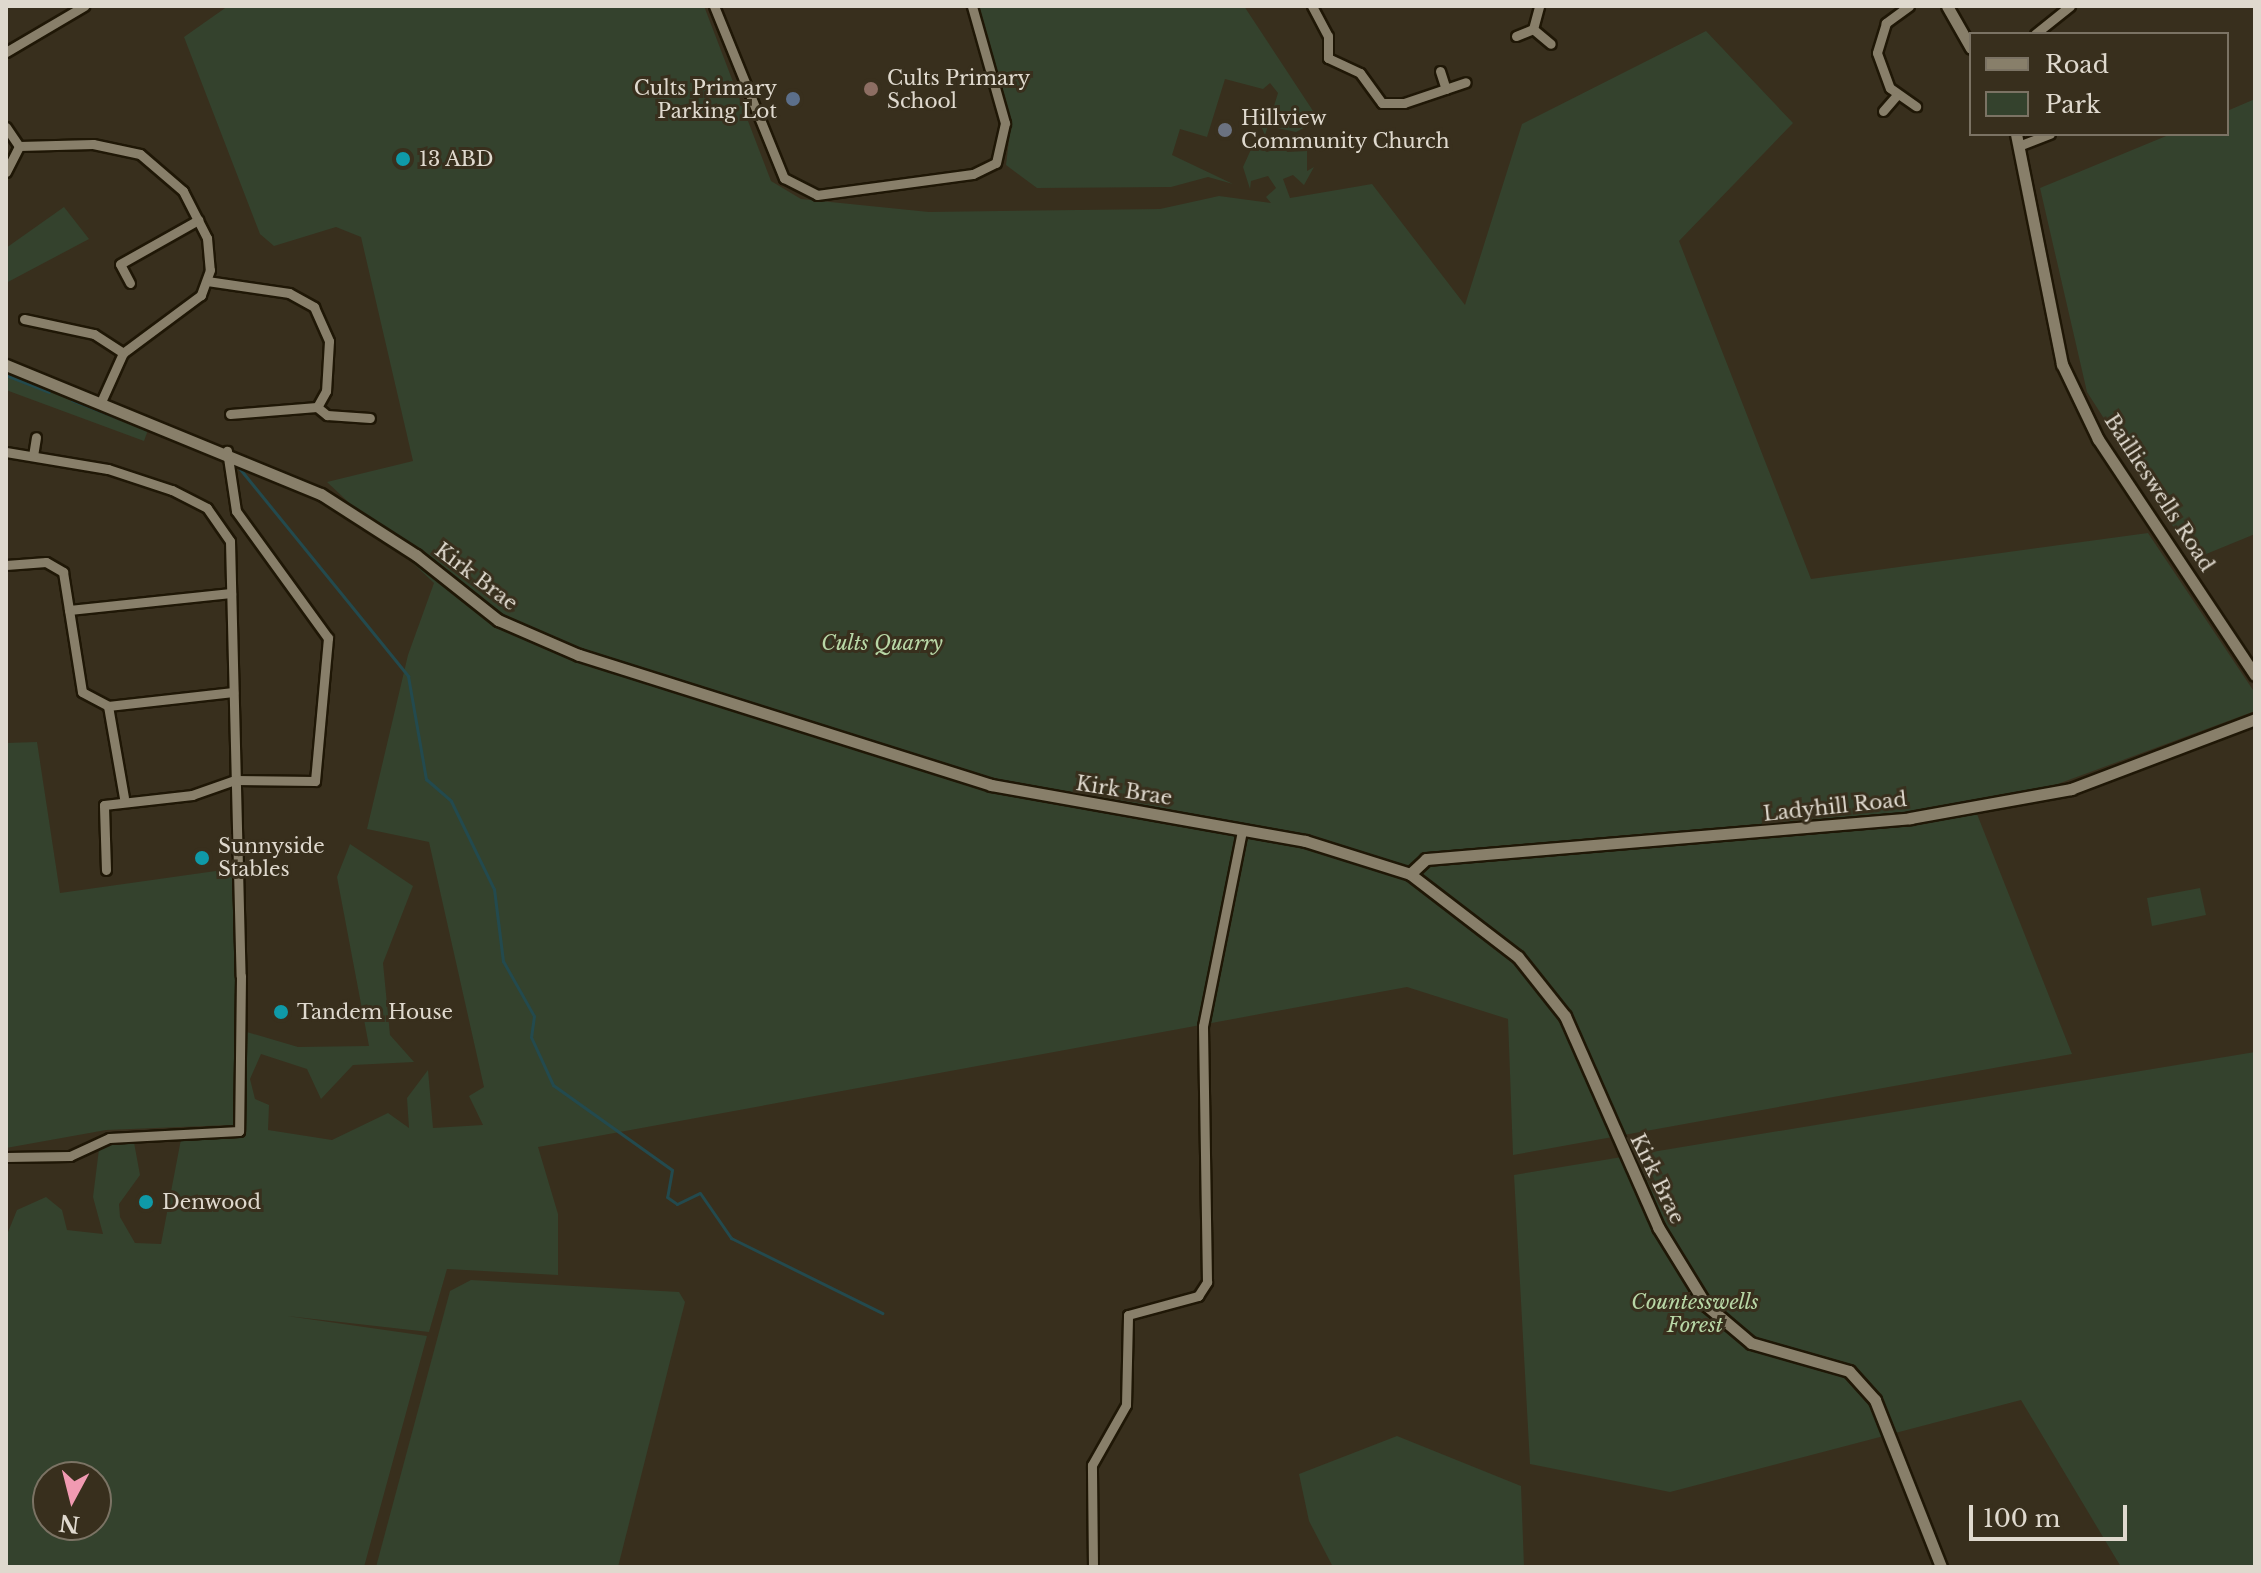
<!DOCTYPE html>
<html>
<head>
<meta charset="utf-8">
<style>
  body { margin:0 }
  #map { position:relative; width:2261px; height:1573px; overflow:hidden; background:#382f1d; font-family:"Libre Baskerville",serif }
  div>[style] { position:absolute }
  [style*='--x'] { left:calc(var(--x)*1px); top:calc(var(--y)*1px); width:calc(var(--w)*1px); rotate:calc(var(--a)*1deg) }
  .green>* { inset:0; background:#34422d }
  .stream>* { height:3px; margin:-1.5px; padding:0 1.5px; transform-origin:1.5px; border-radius:1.5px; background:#234a4e }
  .roads { filter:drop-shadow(2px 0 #1f1706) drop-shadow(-2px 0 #1f1706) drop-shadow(0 2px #1f1706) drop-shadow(0 -2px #1f1706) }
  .minor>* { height:9px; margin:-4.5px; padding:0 4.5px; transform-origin:4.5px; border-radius:4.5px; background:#887f6a }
  .tertiary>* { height:11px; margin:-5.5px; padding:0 5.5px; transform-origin:5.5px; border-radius:5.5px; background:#887f6a }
  .dots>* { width:22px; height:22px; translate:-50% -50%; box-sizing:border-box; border:4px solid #382f1d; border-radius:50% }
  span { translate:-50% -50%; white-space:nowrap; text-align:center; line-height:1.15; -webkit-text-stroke:6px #382f1d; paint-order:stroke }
  .poi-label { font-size:20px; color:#dfd9ce }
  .left { translate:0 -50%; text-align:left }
  .right { translate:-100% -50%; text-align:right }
  .street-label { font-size:20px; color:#dfd9ce }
  .park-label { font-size:20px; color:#b8d7a6; font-style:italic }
  .frame { position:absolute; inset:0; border:8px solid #dfd9ce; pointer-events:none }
  .legend { position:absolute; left:1969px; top:32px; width:260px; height:104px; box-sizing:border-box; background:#382f1d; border:2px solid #7b7364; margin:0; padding:10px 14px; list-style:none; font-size:24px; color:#dfd9ce }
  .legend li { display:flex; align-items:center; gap:16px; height:40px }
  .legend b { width:40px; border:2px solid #7b7364 }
  .north { position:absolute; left:32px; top:1461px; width:80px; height:80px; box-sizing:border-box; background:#382f1d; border:2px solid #7b7364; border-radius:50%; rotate:187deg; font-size:22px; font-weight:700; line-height:32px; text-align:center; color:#dfd9ce }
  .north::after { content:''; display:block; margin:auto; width:28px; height:36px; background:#f19ab2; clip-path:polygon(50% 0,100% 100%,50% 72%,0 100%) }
  .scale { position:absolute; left:1969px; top:1505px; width:158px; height:36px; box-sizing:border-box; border:4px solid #dfd9ce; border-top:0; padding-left:10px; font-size:24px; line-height:28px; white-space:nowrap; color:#dfd9ce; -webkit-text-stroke:6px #382f1d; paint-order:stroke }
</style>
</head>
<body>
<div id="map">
  <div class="green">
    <i style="clip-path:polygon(evenodd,228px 6px,704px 6px,771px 181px,801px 199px,929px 212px,1160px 209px,1219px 196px,1271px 203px,1266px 197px,1276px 188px,1268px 176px,1251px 181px,1250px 189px,1243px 167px,1253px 145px,1267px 152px,1282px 147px,1282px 139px,1287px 152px,1307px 151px,1307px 171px,1314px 167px,1304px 185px,1293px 175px,1283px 179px,1290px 198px,1372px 184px,1465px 305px,1522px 124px,1706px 31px,1793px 123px,1679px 241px,1811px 579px,2148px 533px,2255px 693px,2255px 711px,1977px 814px,2072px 1054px,1513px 1155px,1508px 1019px,1407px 987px,538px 1147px,558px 1214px,558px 1275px,447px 1269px,429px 1332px,287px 1316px,427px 1336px,364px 1567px,6px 1567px,6px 1237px,17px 1210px,46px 1197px,62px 1210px,67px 1230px,103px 1234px,93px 1197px,99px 1149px,133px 1137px,140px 1175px,119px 1204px,120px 1217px,135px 1243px,161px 1244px,182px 1134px,230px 1125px,106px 1130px,6px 1148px,6px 743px,37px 742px,60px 893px,237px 868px,240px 1030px,298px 1047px,369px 1046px,337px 877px,350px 844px,413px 886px,383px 963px,390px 1035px,414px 1062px,353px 1065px,321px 1099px,307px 1069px,261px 1054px,250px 1079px,255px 1099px,269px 1105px,268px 1130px,332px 1140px,388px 1113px,409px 1128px,407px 1098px,428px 1070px,433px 1128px,483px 1125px,469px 1096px,484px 1087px,429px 842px,367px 829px,408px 655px,434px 583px,327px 482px,413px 461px,361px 237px,336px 227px,274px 246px,260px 234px,184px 37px,228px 6px,48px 1477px,96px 1477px,96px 1525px,48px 1525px,48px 1477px)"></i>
    <i style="clip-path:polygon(1244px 6px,1319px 120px,1296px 132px,1268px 126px,1265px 135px,1258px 120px,1269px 122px,1278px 93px,1270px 83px,1263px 89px,1225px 79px,1207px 137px,1180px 129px,1172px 155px,1233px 184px,1208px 177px,1171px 187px,1037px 188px,1006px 165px,1011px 123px,978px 7px)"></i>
    <i style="clip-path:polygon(2255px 99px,2255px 534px,2194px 559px,2087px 392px,2040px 188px,2171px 134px,2227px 134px,2227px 111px)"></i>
    <i style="clip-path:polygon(64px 207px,89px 239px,6px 283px,6px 248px)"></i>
    <i style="clip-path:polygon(6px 375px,148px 430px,144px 441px,6px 390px)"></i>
    <i style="clip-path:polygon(2200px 888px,2206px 915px,2152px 926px,2147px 898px)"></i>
    <i style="clip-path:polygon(2255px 1052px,2255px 1567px,2121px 1567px,2021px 1400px,1670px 1492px,1530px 1464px,1514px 1175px)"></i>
    <i style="clip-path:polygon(471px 1280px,679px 1292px,685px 1302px,618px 1567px,376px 1567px,450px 1291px)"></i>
    <i style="clip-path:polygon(1397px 1436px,1521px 1486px,1524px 1567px,1333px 1567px,1309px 1521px,1299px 1474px)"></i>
  </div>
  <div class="stream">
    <i style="--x:6;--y:375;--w:46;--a:21.6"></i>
    <i style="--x:72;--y:400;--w:100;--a:21.2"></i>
    <i style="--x:240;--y:469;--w:267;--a:50.9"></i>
    <i style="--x:408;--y:676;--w:105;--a:80.1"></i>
    <i style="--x:426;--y:779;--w:33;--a:41"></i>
    <i style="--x:451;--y:801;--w:98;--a:64"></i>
    <i style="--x:494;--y:889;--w:73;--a:82.9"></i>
    <i style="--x:503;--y:961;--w:63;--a:60.6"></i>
    <i style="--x:534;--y:1016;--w:21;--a:98"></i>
    <i style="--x:531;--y:1037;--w:53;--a:65.4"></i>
    <i style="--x:553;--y:1085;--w:146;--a:35.5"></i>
    <i style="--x:672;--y:1170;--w:27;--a:100"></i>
    <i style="--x:667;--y:1197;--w:12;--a:35"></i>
    <i style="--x:677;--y:1204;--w:25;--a:-26"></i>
    <i style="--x:700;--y:1193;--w:55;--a:55.4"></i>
    <i style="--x:731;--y:1238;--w:169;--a:26.4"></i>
  </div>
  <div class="roads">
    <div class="minor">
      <i style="--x:714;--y:6;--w:186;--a:67.9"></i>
      <i style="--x:784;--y:178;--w:37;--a:27"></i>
      <i style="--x:817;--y:195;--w:157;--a:-7.7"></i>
      <i style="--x:973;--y:174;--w:25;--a:-26"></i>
      <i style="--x:996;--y:163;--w:41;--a:-77.3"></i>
      <i style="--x:1005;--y:123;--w:122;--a:-105.8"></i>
      <i style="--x:1312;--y:6;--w:34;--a:62"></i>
      <i style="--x:1328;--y:36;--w:22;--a:90"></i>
      <i style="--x:1328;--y:58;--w:35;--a:25"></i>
      <i style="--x:1360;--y:73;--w:37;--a:54"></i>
      <i style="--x:1382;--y:103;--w:22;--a:0"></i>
      <i style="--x:1404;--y:103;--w:65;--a:-18.7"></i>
      <i style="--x:1909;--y:6;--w:29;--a:144"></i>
      <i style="--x:1886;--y:23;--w:31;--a:107"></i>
      <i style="--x:1877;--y:53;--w:37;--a:70"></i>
      <i style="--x:1890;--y:88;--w:32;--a:35"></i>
      <i style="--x:1533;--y:29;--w:24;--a:-75"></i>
      <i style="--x:2035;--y:34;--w:45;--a:-38.7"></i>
      <i style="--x:1516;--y:36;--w:18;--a:-22"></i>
      <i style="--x:1533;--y:29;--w:23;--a:40"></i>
      <i style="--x:6;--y:52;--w:91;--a:-30.5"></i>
      <i style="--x:1440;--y:71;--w:19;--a:72"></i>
      <i style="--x:1883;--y:111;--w:20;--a:-49"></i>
      <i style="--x:6;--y:127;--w:23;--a:56"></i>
      <i style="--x:2021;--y:145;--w:31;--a:-21"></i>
      <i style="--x:19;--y:146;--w:74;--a:-1.5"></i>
      <i style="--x:93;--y:144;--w:48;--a:12"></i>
      <i style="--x:140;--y:154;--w:57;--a:40.7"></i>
      <i style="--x:183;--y:191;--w:53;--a:62.9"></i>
      <i style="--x:207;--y:238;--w:32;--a:85"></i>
      <i style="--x:210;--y:270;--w:27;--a:110"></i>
      <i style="--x:201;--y:295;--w:97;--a:143.4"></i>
      <i style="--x:123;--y:353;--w:54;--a:114.2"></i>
      <i style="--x:6;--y:172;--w:29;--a:-63"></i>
      <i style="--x:207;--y:281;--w:83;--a:8.3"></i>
      <i style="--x:289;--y:293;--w:29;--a:29"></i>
      <i style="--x:314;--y:307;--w:37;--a:66"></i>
      <i style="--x:329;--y:341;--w:50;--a:93.4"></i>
      <i style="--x:326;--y:391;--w:18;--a:119"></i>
      <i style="--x:130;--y:283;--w:21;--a:-118"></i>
      <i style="--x:120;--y:264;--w:90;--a:-29.4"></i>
      <i style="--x:24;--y:319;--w:72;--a:12.1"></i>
      <i style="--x:94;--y:334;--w:35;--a:33"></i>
      <i style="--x:230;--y:414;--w:87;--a:-4.6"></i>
      <i style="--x:317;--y:407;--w:13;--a:39"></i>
      <i style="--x:327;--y:415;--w:43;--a:4"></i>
      <i style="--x:6;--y:452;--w:103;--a:9.5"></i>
      <i style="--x:108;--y:469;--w:67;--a:18.2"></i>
      <i style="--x:172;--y:490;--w:39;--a:27"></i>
      <i style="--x:207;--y:508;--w:40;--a:55.1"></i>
      <i style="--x:230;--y:541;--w:435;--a:88.6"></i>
      <i style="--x:241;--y:976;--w:155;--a:90.7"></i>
      <i style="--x:239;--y:1131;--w:130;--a:176.9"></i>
      <i style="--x:109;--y:1138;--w:43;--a:155.2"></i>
      <i style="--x:70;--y:1156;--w:64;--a:179.1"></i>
      <i style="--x:33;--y:456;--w:19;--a:-81"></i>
      <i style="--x:6;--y:565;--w:40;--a:-4.3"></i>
      <i style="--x:46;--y:562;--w:20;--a:30"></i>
      <i style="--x:63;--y:572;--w:121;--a:81"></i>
      <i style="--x:82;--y:692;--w:30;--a:28"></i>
      <i style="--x:108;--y:706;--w:93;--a:80.1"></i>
      <i style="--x:69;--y:610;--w:163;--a:-6"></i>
      <i style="--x:108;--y:706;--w:126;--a:-6.4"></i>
      <i style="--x:106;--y:870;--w:65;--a:-91.8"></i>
      <i style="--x:104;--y:805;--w:89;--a:-6.5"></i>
      <i style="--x:192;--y:795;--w:46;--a:-19.2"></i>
      <i style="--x:235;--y:780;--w:80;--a:0.7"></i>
      <i style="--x:315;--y:781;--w:144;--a:-84.8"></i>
      <i style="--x:328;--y:638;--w:157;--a:-125.9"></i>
      <i style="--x:236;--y:511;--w:61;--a:-98.5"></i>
      <i style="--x:1093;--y:1567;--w:102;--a:-90.6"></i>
      <i style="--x:1092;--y:1465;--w:69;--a:-60.5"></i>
      <i style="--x:1126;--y:1405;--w:90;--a:-88.7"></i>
      <i style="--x:1128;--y:1315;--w:73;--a:-15.2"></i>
      <i style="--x:1198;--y:1296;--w:17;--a:-57"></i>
      <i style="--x:1207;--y:1282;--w:256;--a:-90.9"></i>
      <i style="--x:1203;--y:1026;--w:200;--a:-78.7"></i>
    </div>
    <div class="tertiary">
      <i style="--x:1947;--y:6;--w:48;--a:60.3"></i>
      <i style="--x:2016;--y:134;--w:235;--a:78.7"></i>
      <i style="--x:2062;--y:364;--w:83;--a:64.4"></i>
      <i style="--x:2098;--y:439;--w:283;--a:56.4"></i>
      <i style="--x:6;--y:365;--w:340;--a:22.3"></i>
      <i style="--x:321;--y:494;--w:113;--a:32.7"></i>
      <i style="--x:416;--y:555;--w:105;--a:38.4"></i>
      <i style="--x:498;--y:620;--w:88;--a:23.4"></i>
      <i style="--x:579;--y:655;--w:432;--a:17.5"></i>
      <i style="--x:991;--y:785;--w:319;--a:10.1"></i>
      <i style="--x:1305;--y:841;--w:110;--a:17.4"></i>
      <i style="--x:1410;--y:874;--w:136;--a:37.5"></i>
      <i style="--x:1518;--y:957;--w:75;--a:51.5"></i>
      <i style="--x:1565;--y:1016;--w:231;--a:66.2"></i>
      <i style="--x:1658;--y:1227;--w:92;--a:58.4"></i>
      <i style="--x:1706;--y:1305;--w:59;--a:40.2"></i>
      <i style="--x:1751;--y:1343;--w:102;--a:15.9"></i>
      <i style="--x:1849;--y:1371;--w:39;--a:48"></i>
      <i style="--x:1875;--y:1400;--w:180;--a:68.4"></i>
      <i style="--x:1410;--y:874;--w:22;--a:-43"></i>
      <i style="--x:1426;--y:859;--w:486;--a:-4.8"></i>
      <i style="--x:1910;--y:818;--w:164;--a:-10.2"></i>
      <i style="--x:2071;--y:789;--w:197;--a:-20.8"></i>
    </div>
  </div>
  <div class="dots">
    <i style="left:871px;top:89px;background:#8d6e63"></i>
    <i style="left:793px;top:99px;background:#5c6f8a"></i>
    <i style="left:1225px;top:130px;background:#6b7280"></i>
    <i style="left:403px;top:159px;background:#0f9aa8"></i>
    <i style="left:202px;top:858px;background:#0f9aa8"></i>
    <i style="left:281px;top:1012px;background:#0f9aa8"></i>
    <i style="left:146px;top:1202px;background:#0f9aa8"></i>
  </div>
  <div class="poi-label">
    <span class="left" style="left:887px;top:90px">Cults Primary<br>School</span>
    <span class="right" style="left:777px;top:100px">Cults Primary<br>Parking Lot</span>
    <span class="left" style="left:1241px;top:130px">Hillview<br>Community Church</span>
    <span class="left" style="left:419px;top:159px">13 ABD</span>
    <span class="left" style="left:218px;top:858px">Sunnyside<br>Stables</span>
    <span class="left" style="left:297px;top:1012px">Tandem House</span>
    <span class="left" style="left:162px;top:1202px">Denwood</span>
  </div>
  <div class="street-label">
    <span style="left:2159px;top:493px;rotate:57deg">Baillieswells Road</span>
    <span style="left:476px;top:577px;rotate:37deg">Kirk Brae</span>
    <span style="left:1124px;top:791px;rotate:9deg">Kirk Brae</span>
    <span style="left:1835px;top:807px;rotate:-6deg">Ladyhill Road</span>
    <span style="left:1657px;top:1179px;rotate:64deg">Kirk Brae</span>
  </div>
  <div class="park-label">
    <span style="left:882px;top:643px">Cults Quarry</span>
    <span style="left:1695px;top:1314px">Countesswells<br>Forest</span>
  </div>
  <div class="frame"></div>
  <ul class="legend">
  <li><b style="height:10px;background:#887f6a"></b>Road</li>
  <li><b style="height:22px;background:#34422d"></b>Park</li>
  </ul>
  <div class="north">N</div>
  <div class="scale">100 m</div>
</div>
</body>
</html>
